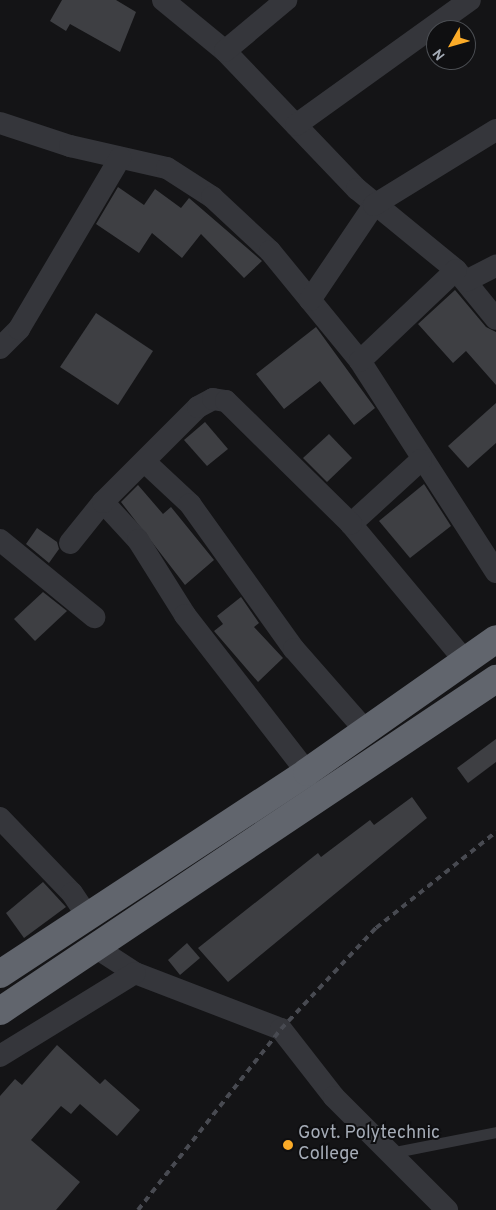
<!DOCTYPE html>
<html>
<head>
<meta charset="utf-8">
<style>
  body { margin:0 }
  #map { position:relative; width:496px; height:1210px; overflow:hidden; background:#141416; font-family:Overpass,sans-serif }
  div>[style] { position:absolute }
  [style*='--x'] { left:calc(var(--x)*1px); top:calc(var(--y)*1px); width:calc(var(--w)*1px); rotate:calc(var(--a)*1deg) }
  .building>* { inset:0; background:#3e3f43 }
  .lane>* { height:11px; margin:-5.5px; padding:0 5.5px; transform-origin:5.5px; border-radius:5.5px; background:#35363b }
  .street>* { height:22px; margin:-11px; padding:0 11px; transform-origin:11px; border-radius:11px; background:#35363b }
  .highway>* { height:28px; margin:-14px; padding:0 14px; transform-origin:14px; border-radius:14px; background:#61656d }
  .rail>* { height:4px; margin-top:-2px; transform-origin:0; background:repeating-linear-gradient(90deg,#484a51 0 6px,transparent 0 11px) }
  .dots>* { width:14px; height:14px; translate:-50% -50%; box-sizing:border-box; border:2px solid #0f0f11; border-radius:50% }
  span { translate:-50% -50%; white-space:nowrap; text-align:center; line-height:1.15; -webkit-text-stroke:4px #0f0f11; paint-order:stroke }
  .poi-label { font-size:18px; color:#a5acb7 }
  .left { translate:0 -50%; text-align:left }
  .north { position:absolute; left:426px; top:20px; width:50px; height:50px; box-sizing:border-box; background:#0f0f11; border:1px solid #4b4e53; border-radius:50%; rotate:232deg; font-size:14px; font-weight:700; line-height:20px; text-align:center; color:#a5acb7 }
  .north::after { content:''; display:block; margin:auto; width:18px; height:22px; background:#fbab28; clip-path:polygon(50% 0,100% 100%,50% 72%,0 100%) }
</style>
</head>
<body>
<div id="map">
  <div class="building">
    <i style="clip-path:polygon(62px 0,116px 0,136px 12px,120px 52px,70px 24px,66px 31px,50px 21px)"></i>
    <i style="clip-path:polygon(118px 187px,144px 205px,155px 189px,181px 208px,189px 198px,262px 261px,244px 278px,201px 234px,182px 258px,152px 233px,139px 253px,96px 224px)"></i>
    <i style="clip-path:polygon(455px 290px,486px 327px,496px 332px,496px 385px,466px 351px,453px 363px,418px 324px)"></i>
    <i style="clip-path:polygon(96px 313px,153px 351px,118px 405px,60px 367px)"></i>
    <i style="clip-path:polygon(316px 327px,375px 408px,354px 425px,320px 381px,284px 409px,256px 374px)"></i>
    <i style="clip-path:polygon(496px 403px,496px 443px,468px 468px,448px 446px)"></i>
    <i style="clip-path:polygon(205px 422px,228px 449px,207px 466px,184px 440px)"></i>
    <i style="clip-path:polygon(329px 434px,352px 458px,327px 482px,303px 458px)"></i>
    <i style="clip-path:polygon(424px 484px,451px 526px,410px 558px,379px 521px)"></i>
    <i style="clip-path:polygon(138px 485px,163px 514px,171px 507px,214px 560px,185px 585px,121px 502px)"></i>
    <i style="clip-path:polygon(37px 528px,57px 542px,59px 549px,49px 563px,26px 544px)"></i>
    <i style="clip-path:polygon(43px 592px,67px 611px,35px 641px,14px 619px)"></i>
    <i style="clip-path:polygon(241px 597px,259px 623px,254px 627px,283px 658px,258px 682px,214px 631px,223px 624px,217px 616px)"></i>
    <i style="clip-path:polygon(496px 739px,496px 762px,468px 783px,457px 768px)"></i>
    <i style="clip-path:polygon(412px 797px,427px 818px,228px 982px,198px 948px,318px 853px,321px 857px,370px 820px,374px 825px)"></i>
    <i style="clip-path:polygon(43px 882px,66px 907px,24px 938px,6px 913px)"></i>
    <i style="clip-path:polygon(187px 943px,200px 958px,180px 975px,168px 960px)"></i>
    <i style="clip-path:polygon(57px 1045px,100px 1084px,105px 1079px,140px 1110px,117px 1136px,80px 1104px,71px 1114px,61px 1106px,31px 1140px,80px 1182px,56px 1210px,0 1210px,0 1096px,15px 1079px,22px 1085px)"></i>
  </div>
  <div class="lane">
    <i style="--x:390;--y:1153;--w:108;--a:-11.2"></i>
  </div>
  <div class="street">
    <i style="--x:163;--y:0;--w:80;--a:39.4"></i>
    <i style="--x:225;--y:51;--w:191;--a:46.3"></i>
    <i style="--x:357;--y:189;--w:128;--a:39.3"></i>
    <i style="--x:456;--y:270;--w:63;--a:50.8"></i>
    <i style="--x:225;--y:51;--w:80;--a:-39.9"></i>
    <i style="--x:0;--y:123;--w:74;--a:18.2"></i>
    <i style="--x:70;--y:146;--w:99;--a:12.8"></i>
    <i style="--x:167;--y:168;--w:54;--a:32.8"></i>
    <i style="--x:212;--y:197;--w:79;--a:43"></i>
    <i style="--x:270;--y:251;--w:142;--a:50.7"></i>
    <i style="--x:360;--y:361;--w:251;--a:57.2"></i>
    <i style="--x:296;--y:125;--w:214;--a:-35.7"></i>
    <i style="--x:466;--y:281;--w:34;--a:-27"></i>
    <i style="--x:310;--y:300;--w:115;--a:-56"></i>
    <i style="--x:374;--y:205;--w:143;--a:-31.6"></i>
    <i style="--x:0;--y:348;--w:27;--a:-45"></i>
    <i style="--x:19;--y:329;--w:199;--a:-59.4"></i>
    <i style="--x:360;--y:361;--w:132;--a:-43.5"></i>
    <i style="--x:421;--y:460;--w:95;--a:137.6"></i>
    <i style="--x:351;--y:524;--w:178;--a:50.2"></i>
    <i style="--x:145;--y:462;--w:62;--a:43"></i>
    <i style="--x:190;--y:504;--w:178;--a:54.4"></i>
    <i style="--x:294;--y:649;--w:109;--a:48.7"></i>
    <i style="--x:103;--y:502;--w:52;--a:47.4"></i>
    <i style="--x:138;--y:540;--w:89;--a:57.9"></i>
    <i style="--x:185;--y:615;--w:199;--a:52.2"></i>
    <i style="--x:0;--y:540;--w:122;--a:39.3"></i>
    <i style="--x:70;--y:543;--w:53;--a:-51.2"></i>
    <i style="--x:103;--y:502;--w:134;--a:-45"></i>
    <i style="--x:198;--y:407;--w:17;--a:-28"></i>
    <i style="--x:213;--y:399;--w:13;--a:9"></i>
    <i style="--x:226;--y:401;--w:175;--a:44.5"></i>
    <i style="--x:0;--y:818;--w:104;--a:46.2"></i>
    <i style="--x:72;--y:893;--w:29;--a:56"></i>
    <i style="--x:95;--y:947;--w:48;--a:33"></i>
    <i style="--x:135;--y:973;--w:156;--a:21"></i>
    <i style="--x:281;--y:1029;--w:86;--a:52.1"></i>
    <i style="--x:334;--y:1097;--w:160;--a:45"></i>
    <i style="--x:0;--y:1056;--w:158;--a:-31.6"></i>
  </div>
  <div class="highway">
    <i style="--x:0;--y:974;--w:367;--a:-33.3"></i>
    <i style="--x:307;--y:772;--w:231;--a:-35.1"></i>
    <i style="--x:0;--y:1011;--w:597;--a:-33.8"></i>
  </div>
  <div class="rail">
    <i style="--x:138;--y:1210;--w:231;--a:-51.7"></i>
    <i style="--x:281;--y:1029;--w:139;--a:-46.8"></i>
    <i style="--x:376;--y:928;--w:154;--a:-38.7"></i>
  </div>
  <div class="dots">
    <i style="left:288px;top:1145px;background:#fbab28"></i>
  </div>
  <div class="poi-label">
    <span class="left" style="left:298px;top:1145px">Govt. Polytechnic<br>College</span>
  </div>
  <div class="north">N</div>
</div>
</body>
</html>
